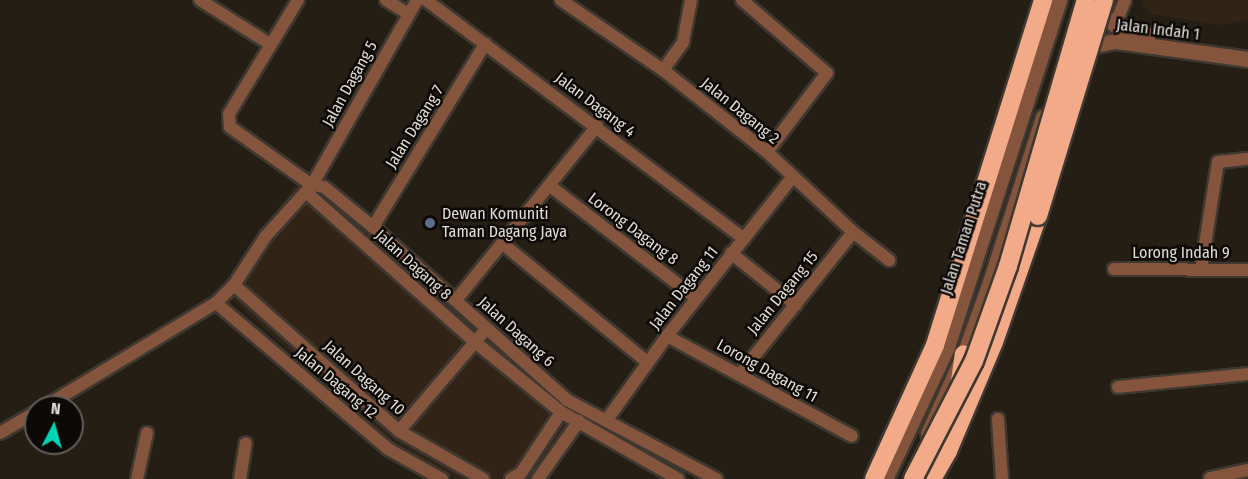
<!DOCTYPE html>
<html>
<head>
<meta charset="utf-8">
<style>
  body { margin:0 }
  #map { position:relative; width:1248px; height:479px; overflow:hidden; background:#251e15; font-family:"Fira Sans Condensed",sans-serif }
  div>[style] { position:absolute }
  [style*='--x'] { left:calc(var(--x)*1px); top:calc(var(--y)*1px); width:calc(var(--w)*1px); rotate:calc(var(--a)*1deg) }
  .commercial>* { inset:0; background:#312417 }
  .roads { filter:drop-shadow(2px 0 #3f3830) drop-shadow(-2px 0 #3f3830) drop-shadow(0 2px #3f3830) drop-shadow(0 -2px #3f3830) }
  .minor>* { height:12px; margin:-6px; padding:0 6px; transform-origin:6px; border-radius:6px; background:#84543d }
  .tertiary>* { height:15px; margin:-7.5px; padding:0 7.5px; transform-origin:7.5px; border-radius:7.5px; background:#84543d }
  .motorway>* { height:18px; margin:-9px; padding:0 9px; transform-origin:9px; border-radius:9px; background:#f2aa88 }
  .bridges { filter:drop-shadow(2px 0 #3f3830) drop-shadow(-2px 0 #3f3830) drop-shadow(0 2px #3f3830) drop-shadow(0 -2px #3f3830) }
  .motorway-bridge>* { height:18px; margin:-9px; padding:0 9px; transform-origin:9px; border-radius:9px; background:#f2aa88 }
  .dots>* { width:16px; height:16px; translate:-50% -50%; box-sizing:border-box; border:3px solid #0c0906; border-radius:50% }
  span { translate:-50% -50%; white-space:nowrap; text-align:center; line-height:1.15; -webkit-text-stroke:5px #0c0906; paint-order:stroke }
  .street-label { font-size:16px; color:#e0dbd5 }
  .poi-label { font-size:16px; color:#e0dbd5 }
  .left { translate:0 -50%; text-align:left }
  .north { position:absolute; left:24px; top:395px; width:60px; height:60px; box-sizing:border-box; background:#0c0906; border:2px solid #615d59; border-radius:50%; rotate:6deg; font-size:16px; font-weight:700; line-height:24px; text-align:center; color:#e0dbd5 }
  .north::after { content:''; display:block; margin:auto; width:21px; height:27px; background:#00d5b7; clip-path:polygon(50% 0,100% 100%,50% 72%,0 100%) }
</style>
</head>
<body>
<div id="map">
  <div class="commercial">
    <i style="clip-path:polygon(1144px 0,1248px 0,1248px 20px,1220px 25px,1153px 14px,1142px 6px)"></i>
    <i style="clip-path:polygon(295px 185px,319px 195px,573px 413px,530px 479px,455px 479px,386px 436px,222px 291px)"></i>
  </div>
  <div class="roads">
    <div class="minor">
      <i style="--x:200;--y:0;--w:83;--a:32.2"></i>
      <i style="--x:298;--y:0;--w:133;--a:121.2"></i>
      <i style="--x:229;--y:114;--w:13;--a:86"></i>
      <i style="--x:230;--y:127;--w:100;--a:35.3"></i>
      <i style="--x:312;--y:185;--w:12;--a:9"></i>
      <i style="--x:324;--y:187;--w:63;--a:39.2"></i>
      <i style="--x:373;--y:227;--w:260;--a:41.7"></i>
      <i style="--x:567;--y:400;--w:169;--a:27.9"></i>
      <i style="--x:386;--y:0;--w:26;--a:32"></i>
      <i style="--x:426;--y:0;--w:396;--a:36.9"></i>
      <i style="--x:561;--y:0;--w:124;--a:34.5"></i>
      <i style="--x:663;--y:70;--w:132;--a:38.3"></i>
      <i style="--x:767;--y:152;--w:117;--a:42.9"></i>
      <i style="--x:853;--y:232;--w:46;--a:37.9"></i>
      <i style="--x:742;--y:0;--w:112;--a:40.7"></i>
      <i style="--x:827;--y:73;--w:99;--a:127.2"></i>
      <i style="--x:1115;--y:25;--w:27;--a:-68"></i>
      <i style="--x:663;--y:70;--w:34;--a:-54"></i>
      <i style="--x:683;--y:42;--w:43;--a:-79.2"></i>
      <i style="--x:550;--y:186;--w:184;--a:37.5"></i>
      <i style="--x:306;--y:192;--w:226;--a:41.6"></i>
      <i style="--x:475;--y:342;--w:111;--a:39.1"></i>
      <i style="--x:561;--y:412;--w:135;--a:29.8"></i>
      <i style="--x:373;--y:227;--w:215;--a:-58.5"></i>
      <i style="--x:503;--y:244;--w:186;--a:39.3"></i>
      <i style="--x:731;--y:253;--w:83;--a:38.7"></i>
      <i style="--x:1114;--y:269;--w:134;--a:0.4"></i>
      <i style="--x:1201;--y:270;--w:109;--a:-81.1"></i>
      <i style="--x:1218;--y:162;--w:30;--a:-6"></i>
      <i style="--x:234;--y:285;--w:220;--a:41.5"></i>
      <i style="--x:399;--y:431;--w:97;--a:29.7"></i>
      <i style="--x:456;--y:300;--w:224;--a:-51"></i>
      <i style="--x:216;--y:303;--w:226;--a:40.3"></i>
      <i style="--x:388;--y:449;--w:62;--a:29.1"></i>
      <i style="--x:667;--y:336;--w:210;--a:28.4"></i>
      <i style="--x:739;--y:375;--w:183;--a:-51.4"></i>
      <i style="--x:1118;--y:387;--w:131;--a:-5.7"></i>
      <i style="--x:44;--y:407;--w:201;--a:-31.2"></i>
      <i style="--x:216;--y:303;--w:25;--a:-45"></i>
      <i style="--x:234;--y:285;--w:59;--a:-56.9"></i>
      <i style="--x:266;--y:236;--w:69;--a:-48"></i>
      <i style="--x:312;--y:185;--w:213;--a:-60.4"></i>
      <i style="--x:998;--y:419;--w:60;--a:86.2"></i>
      <i style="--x:606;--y:421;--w:105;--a:-54.3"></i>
      <i style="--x:667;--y:336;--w:201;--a:-51.7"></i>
      <i style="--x:399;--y:431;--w:134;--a:-49.5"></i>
      <i style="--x:0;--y:433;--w:42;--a:-30.3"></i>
      <i style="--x:1210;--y:478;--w:39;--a:-12"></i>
      <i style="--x:137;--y:479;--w:47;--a:-77.7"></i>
      <i style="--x:240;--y:479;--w:36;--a:-81"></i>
      <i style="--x:511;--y:479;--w:12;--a:-31"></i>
      <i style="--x:521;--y:473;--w:73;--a:-56.7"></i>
      <i style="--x:538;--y:479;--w:71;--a:-54.7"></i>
    </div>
    <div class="tertiary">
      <i style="--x:1093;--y:7;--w:28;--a:39"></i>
      <i style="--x:1115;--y:25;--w:34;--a:17"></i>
      <i style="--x:1082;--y:47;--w:35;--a:-10"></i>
      <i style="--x:1116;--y:41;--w:133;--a:7.8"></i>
      <i style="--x:928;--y:433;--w:87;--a:-65.5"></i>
      <i style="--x:964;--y:354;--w:77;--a:-70.1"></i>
      <i style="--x:990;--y:282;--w:173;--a:-72.2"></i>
      <i style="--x:885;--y:479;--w:146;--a:-64.8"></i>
      <i style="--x:947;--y:347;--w:365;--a:-72.1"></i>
    </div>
    <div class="motorway">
      <i style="--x:959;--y:388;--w:34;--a:-82"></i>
      <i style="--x:874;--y:479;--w:147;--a:-65.5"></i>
      <i style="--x:935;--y:345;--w:362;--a:-72.6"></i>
      <i style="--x:932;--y:479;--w:32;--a:-60"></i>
      <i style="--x:948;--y:451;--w:118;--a:-67.1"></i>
      <i style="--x:994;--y:342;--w:133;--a:-70.8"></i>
    </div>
  </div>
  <div class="bridges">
    <div class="motorway-bridge">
      <i style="--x:1038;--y:216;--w:226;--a:-73"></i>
      <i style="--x:913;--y:479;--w:133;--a:-62.7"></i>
      <i style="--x:974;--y:361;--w:101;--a:-70.3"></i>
      <i style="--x:1008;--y:266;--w:277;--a:-73.7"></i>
    </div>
  </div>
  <div class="dots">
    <i style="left:430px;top:223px;background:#5c6f8a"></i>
  </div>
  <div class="street-label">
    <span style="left:1158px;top:30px;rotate:7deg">Jalan Indah 1</span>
    <span style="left:350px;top:84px;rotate:-61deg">Jalan Dagang 5</span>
    <span style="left:595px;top:105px;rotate:37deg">Jalan Dagang 4</span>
    <span style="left:740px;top:111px;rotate:39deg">Jalan Dagang 2</span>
    <span style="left:415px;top:127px;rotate:-58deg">Jalan Dagang 7</span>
    <span style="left:633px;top:229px;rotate:37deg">Lorong Dagang 8</span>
    <span style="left:964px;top:238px;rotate:-72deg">Jalan Taman Putra</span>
    <span style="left:1181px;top:253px">Lorong Indah 9</span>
    <span style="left:413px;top:265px;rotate:42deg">Jalan Dagang 8</span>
    <span style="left:684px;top:288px;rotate:-52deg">Jalan Dagang 11</span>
    <span style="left:783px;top:293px;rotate:-51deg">Jalan Dagang 15</span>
    <span style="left:516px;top:332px;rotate:42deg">Jalan Dagang 6</span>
    <span style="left:767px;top:371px;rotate:29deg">Lorong Dagang 11</span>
    <span style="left:364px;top:378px;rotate:42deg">Jalan Dagang 10</span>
    <span style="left:336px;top:383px;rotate:40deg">Jalan Dagang 12</span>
  </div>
  <div class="poi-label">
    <span class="left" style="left:442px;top:223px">Dewan Komuniti<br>Taman Dagang Jaya</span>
  </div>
  <div class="north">N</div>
</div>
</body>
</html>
